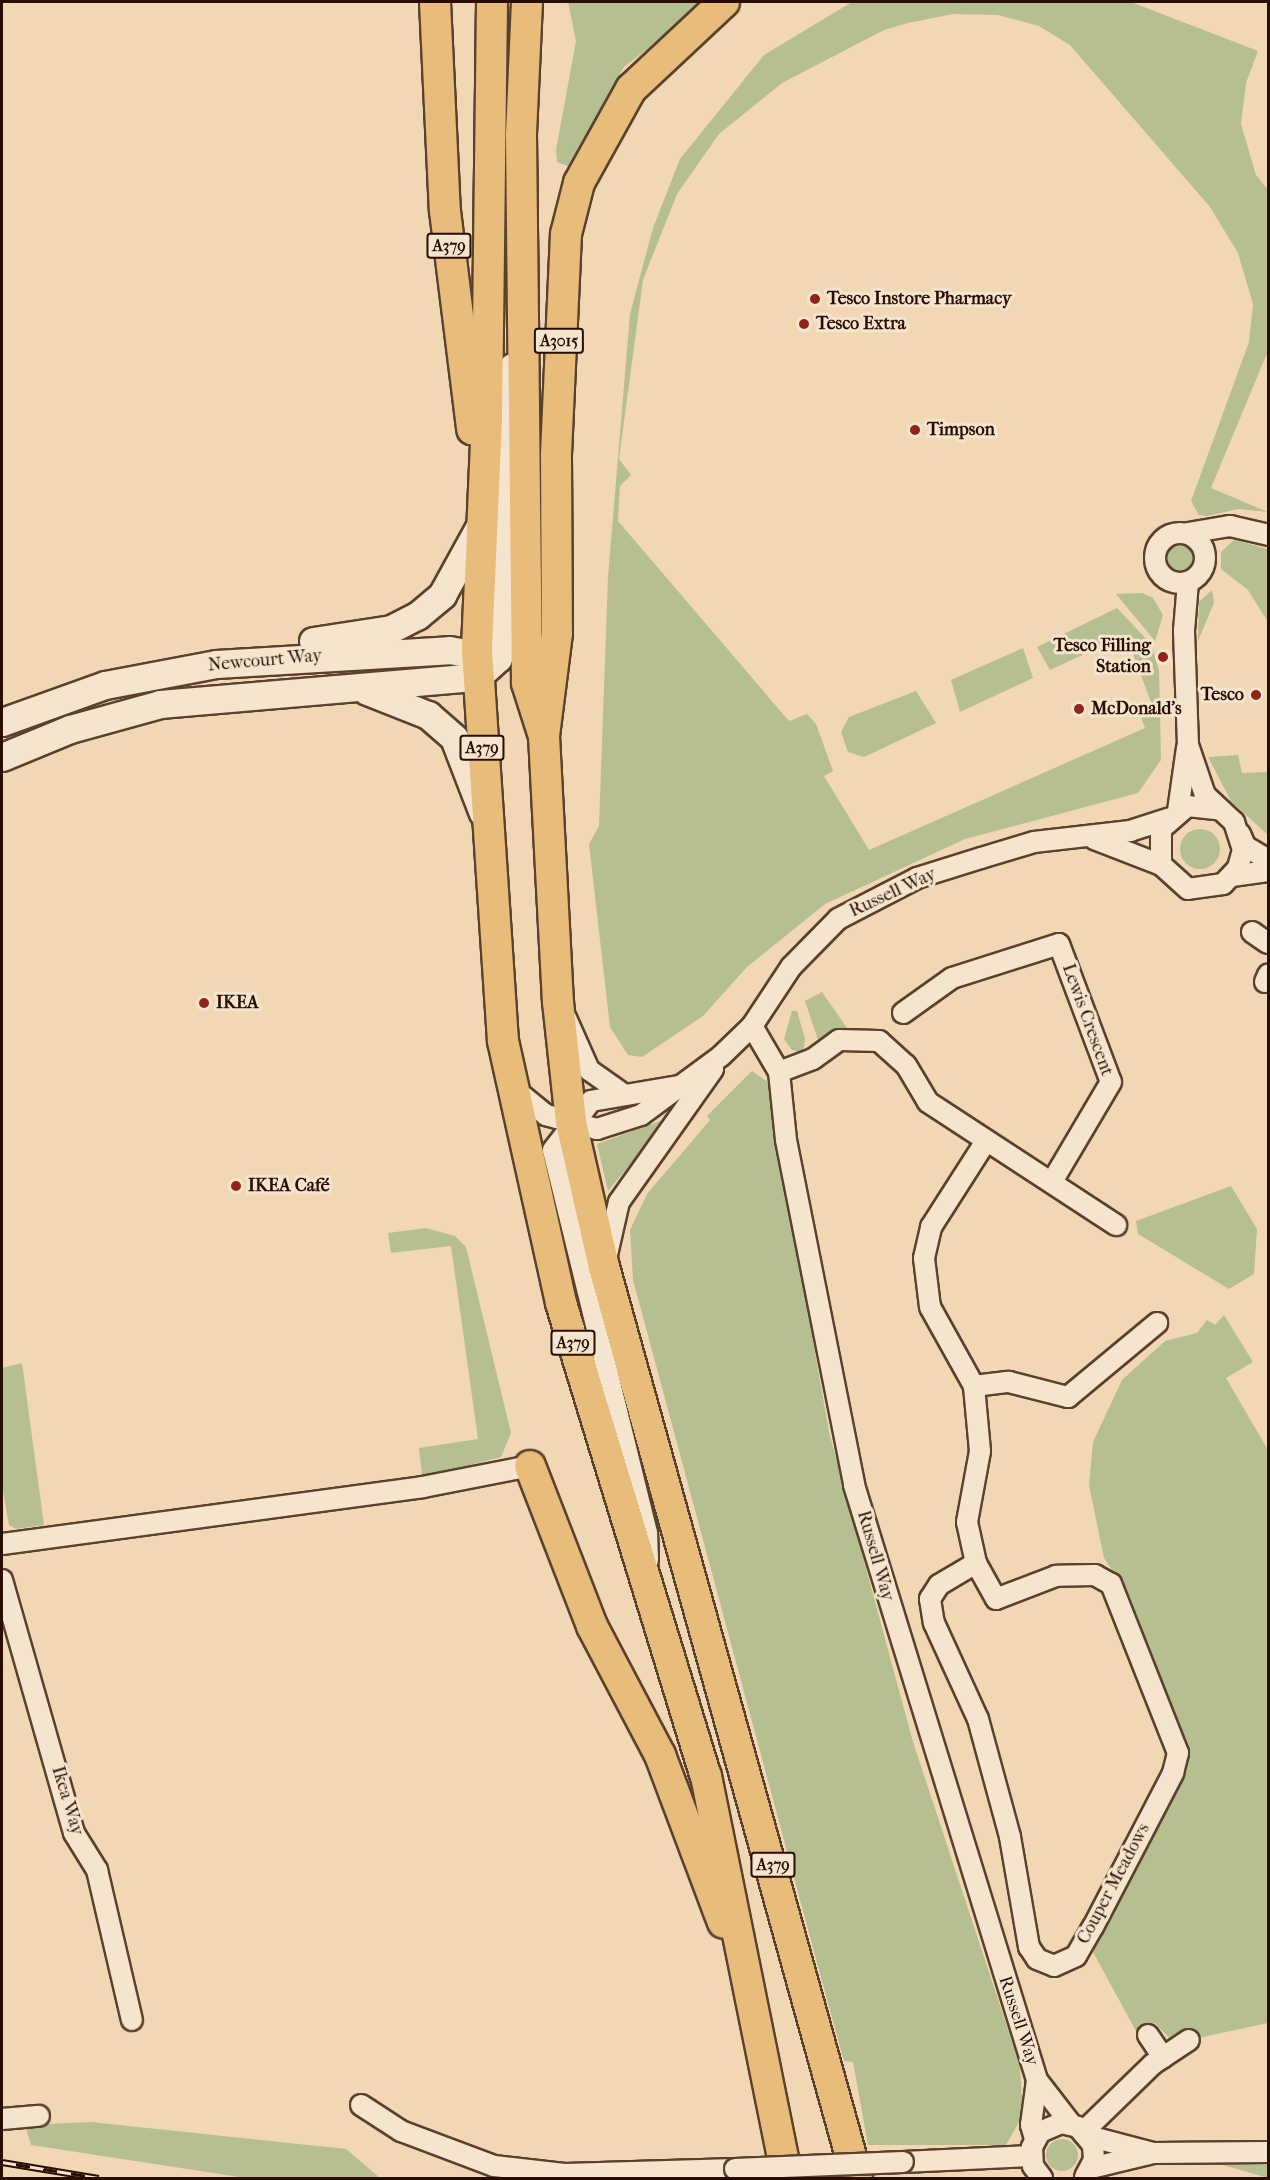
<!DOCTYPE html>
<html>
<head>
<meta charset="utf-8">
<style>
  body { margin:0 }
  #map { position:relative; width:1270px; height:2180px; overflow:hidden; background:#f1d7b3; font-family:"IM FELL French Canon",serif }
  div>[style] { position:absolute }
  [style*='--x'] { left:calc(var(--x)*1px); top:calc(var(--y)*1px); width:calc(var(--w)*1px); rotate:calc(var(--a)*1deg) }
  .green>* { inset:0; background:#b6bf90 }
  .round { border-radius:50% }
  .roads { filter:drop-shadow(2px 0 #5b402e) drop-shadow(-2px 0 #5b402e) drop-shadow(0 2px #5b402e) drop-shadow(0 -2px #5b402e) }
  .street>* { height:20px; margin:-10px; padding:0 10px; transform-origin:10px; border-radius:10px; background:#f6e5ce }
  .street>.ring { margin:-10px; padding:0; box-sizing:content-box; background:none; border:20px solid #f6e5ce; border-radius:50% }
  .secondary>* { height:27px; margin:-13.5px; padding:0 13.5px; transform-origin:13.5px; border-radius:13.5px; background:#f6e5ce }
  .primary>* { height:30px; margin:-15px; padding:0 15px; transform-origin:15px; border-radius:15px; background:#e8bc7a }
  .rail>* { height:7px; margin-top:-3.5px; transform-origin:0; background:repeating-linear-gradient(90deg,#f6e5ce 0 14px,#290d01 0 28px); box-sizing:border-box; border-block:2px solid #290d01 }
  .bridges { filter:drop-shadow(2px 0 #5b402e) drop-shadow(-2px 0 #5b402e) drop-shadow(0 2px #5b402e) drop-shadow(0 -2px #5b402e) }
  .street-bridge>* { height:20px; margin:-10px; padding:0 10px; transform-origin:10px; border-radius:10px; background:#f6e5ce }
  .dots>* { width:16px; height:16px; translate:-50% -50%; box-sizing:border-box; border:3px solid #f6e5ce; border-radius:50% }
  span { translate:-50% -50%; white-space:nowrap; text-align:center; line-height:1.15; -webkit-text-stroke:6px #f6e5ce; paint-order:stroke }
  .shield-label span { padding:2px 4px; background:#f6e5ce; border:2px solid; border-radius:4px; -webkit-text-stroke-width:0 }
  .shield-label { font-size:16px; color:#290d01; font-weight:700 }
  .poi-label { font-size:18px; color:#290d01; font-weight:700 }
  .left { translate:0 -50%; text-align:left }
  .right { translate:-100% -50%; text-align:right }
  .street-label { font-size:18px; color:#290d01 }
  .frame { position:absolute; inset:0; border:3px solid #290d01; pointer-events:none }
</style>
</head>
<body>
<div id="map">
  <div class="green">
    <i style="clip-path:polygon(568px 2px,708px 2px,624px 67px,568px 166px,557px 162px,556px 150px,576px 41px)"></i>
    <i style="clip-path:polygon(852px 2px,1131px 2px,1258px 51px,1246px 83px,1241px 124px,1256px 175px,1268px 190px,1268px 351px,1211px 488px,1268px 512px,1238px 509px,1207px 516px,1199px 515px,1191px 501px,1249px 342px,1253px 304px,1238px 253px,1210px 207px,1070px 45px,1039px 26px,998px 15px,953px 14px,908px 23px,884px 30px,782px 83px,719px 134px,677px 194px,643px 280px,619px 459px,631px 475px,620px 486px,618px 521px,789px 721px,807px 714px,816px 724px,833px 771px,824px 776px,869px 850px,1145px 728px,1139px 712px,1152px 705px,1126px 635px,1050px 670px,1037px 647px,1117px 608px,1151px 644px,1159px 670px,1161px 760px,1138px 793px,965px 839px,825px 904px,747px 967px,703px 1016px,642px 1057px,628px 1055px,610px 1027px,589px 844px,599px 826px,608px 577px,630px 314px,653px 228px,680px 159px,764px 55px)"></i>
    <i style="clip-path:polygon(1234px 540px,1268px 549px,1268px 622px,1248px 590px,1221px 569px,1221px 552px)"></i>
    <i class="round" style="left:1167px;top:544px;width:26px;height:26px"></i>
    <i style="clip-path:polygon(1212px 590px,1214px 603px,1198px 641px,1199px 602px)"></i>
    <i style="clip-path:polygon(1142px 593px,1153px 598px,1163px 615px,1155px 641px,1116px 594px)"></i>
    <i style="clip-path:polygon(1023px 648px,1033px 678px,960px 712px,951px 680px)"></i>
    <i style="clip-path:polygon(916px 691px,936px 723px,864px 757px,848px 752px,841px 732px,849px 717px)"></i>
    <i style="clip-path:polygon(1238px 755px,1242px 773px,1268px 772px,1268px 835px,1231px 801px,1208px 757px)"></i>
    <i class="round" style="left:1180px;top:829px;width:40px;height:40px"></i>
    <i style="clip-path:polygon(822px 992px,847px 1028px,819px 1043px,805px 1001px)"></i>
    <i style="clip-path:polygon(792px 1011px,797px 1011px,805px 1039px,803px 1053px,792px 1050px,784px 1039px)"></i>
    <i style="clip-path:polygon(752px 1071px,768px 1082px,829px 1432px,913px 1742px,1020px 2066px,1023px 2115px,1006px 2145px,868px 2145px,853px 2062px,844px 2061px,823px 1985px,633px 1280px,630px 1230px,647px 1194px,710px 1120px,707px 1116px)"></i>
    <i style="clip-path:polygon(663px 1120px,662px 1126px,608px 1191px,597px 1144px)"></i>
    <i style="clip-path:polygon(1231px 1186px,1257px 1229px,1254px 1274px,1229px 1289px,1138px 1234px,1136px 1221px)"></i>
    <i style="clip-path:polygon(426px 1228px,455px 1236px,466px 1247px,511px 1433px,501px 1457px,427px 1476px,422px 1475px,419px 1448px,478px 1439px,451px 1246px,391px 1253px,388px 1233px)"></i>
    <i style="clip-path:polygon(1224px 1315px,1253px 1362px,1226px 1378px,1268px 1450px,1268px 2023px,1198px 2038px,1193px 2028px,1171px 2040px,1155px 2023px,1137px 2033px,1093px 1952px,1189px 1754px,1130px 1597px,1104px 1558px,1089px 1485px,1093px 1442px,1122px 1380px,1165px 1341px,1197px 1333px,1207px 1320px,1215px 1325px)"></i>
    <i style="clip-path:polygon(22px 1363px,44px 1525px,16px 1529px,9px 1525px,2px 1485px,2px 1368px)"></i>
    <i style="clip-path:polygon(91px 2122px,346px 2149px,380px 2178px,246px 2178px,31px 2145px,25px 2125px)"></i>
    <i class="round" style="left:1046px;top:2139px;width:32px;height:32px"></i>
    <i style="clip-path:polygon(1268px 2164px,1268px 2178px,1223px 2165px)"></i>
  </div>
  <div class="roads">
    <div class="street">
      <i class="ring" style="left:1155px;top:533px;width:30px;height:30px"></i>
      <i style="--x:1188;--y:533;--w:43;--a:-9.5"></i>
      <i style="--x:1230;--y:526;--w:39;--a:13"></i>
      <i style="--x:1188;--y:582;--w:49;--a:94.7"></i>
      <i style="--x:1184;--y:631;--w:114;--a:88"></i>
      <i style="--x:1188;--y:745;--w:53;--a:71.2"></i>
      <i style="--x:1205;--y:795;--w:40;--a:43"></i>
      <i style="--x:1234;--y:822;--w:29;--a:72"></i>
      <i style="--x:1243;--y:850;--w:19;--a:106"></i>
      <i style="--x:1238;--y:868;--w:22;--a:133"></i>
      <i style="--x:1223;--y:884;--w:35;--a:172"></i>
      <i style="--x:1188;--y:889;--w:36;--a:-138"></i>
      <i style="--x:1161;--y:865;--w:36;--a:-90"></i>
      <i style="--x:1161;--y:829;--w:35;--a:-41"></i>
      <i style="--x:1187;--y:806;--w:31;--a:6"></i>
      <i style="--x:1178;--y:811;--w:64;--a:-81.9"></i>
      <i style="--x:1240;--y:834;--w:13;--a:67"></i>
      <i style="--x:1245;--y:846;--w:27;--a:31"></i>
      <i style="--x:1094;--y:839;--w:72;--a:21.2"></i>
      <i style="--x:1232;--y:876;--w:36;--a:-8"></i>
      <i style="--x:1252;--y:932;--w:19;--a:35"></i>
      <i style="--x:1265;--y:982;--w:8;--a:-67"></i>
      <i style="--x:903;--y:1013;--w:60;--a:-35.5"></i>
      <i style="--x:952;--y:978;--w:112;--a:-17.6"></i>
      <i style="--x:1059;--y:944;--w:147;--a:69.4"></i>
      <i style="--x:1111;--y:1082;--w:114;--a:120.6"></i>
      <i style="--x:566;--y:1018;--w:57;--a:66.1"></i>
      <i style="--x:589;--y:1070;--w:39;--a:35"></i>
      <i style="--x:752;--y:1026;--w:53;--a:59.6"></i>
      <i style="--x:779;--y:1072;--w:68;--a:84.1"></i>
      <i style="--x:786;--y:1140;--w:352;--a:78.8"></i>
      <i style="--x:854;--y:1485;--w:623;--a:72.9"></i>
      <i style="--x:1037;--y:2080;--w:56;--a:52.3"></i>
      <i style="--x:779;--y:1072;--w:36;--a:-21"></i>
      <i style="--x:813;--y:1059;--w:32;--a:-36"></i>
      <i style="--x:839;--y:1040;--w:40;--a:1.4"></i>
      <i style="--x:879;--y:1041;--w:36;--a:42"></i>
      <i style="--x:906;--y:1065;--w:43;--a:59.3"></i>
      <i style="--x:928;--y:1102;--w:225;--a:33.2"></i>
      <i style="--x:513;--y:1088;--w:43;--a:39.3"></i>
      <i style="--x:546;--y:1115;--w:53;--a:15.4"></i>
      <i style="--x:597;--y:1129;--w:46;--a:-17.7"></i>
      <i style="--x:641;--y:1115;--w:99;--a:-36.4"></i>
      <i style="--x:721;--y:1056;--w:43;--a:-44.1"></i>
      <i style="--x:752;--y:1026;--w:71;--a:-56.5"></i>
      <i style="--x:791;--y:967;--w:67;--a:-45.6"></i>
      <i style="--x:838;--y:919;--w:89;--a:-27.4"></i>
      <i style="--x:917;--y:878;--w:67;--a:-17.4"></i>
      <i style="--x:981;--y:858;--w:55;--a:-16.8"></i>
      <i style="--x:1034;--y:842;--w:97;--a:-6.5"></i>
      <i style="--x:1130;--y:831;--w:40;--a:-18"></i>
      <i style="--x:606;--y:1259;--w:58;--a:-77.2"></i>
      <i style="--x:619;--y:1202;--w:163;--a:-54.7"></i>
      <i style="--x:974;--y:1386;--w:35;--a:-7"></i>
      <i style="--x:1009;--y:1382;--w:61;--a:14.3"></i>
      <i style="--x:1068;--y:1397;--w:116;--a:-39.7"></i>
      <i style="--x:2;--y:1544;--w:425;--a:-7.7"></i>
      <i style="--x:423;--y:1487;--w:109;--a:-11.1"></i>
      <i style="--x:648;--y:1560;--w:27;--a:-92"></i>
      <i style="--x:647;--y:1533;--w:394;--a:-103.8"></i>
      <i style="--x:553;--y:1150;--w:62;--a:-52.2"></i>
      <i style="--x:591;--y:1101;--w:89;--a:-9.7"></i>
      <i style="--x:976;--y:1563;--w:43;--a:149.3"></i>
      <i style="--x:939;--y:1585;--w:17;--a:123"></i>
      <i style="--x:930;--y:1599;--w:24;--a:81"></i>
      <i style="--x:934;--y:1623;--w:106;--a:65.4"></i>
      <i style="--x:978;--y:1719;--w:122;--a:74.8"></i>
      <i style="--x:1010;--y:1837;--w:112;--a:80.2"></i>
      <i style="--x:1029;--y:1947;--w:14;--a:56"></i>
      <i style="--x:1037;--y:1959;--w:18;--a:22"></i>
      <i style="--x:1054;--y:1966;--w:24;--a:-24"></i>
      <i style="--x:1076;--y:1956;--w:34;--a:-60"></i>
      <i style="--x:1093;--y:1927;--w:174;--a:-62.5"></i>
      <i style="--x:1173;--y:1773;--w:21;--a:-76"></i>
      <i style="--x:1178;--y:1753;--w:182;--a:-111.6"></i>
      <i style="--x:1111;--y:1584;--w:18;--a:-151"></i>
      <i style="--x:1095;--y:1575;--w:39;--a:179"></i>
      <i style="--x:1056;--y:1576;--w:64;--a:159"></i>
      <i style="--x:996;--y:1599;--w:41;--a:-119.1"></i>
      <i style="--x:976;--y:1563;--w:42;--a:-102.4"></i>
      <i style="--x:967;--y:1522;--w:72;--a:-79.6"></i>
      <i style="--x:980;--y:1451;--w:65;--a:-95.3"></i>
      <i style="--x:974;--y:1386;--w:90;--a:-119.1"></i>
      <i style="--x:930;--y:1307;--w:49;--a:-97"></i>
      <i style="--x:924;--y:1258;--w:32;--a:-77"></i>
      <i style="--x:931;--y:1227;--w:102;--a:-57.4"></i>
      <i style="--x:2;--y:1580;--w:263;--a:74.1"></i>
      <i style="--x:74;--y:1833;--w:44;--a:58.1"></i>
      <i style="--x:97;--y:1870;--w:154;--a:76.9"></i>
      <i style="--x:1148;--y:2035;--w:27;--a:56"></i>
      <i style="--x:361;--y:2105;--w:48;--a:33"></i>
      <i style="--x:401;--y:2131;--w:99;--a:20.6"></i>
      <i style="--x:494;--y:2166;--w:71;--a:6.4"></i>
      <i style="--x:565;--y:2174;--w:170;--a:-1.7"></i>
      <i style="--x:2;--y:2119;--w:37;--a:-5"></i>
      <i style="--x:1084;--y:2131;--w:96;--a:-44.2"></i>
      <i style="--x:1153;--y:2064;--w:43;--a:-33.7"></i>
      <i style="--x:1088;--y:2136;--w:67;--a:14.7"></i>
      <i style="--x:1035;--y:2139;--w:15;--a:-106"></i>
      <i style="--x:1031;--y:2125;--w:45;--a:-82.4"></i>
      <i style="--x:903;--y:2162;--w:128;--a:-2.7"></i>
      <i style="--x:1091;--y:2168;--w:64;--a:-13.6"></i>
      <i style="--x:1153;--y:2153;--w:115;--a:-0.5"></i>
      <i style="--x:1042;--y:2178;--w:15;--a:-127"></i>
      <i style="--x:1033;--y:2166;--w:19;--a:-93"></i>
      <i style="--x:1032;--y:2147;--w:17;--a:-62"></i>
      <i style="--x:1040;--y:2132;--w:23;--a:-23"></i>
      <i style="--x:1061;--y:2123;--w:17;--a:13"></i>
      <i style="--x:1078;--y:2127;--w:23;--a:50"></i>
      <i style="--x:1093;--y:2145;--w:15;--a:86"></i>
      <i style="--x:1094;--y:2160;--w:19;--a:118"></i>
    </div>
    <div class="secondary">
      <i style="--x:313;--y:641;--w:79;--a:-8.7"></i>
      <i style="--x:391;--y:629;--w:29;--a:-27"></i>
      <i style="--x:417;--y:616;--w:33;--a:-40"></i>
      <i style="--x:442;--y:595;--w:79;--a:-61.2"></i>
      <i style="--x:367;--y:691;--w:66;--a:21.5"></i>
      <i style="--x:428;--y:715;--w:35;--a:41"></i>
      <i style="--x:454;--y:738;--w:80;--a:68.9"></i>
      <i style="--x:2;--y:722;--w:109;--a:-19.8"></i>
      <i style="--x:105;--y:685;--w:113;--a:-10.7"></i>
      <i style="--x:216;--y:664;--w:233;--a:-3.4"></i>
      <i style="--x:449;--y:650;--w:49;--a:9.5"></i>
      <i style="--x:2;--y:757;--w:74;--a:-22.4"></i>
      <i style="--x:70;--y:729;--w:93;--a:-15.5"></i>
      <i style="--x:160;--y:704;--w:318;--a:-4.9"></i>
      <i style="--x:477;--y:677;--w:28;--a:-42"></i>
      <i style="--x:498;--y:658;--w:25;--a:-81"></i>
      <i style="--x:502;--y:633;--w:179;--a:-89"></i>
      <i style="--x:505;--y:454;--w:87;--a:-85.4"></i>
    </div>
    <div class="primary">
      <i style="--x:435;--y:2;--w:209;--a:87.3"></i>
      <i style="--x:445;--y:211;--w:220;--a:82.9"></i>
      <i style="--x:492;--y:2;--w:417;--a:90.7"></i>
      <i style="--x:487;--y:419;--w:231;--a:92.5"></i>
      <i style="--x:477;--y:650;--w:392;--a:86.2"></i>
      <i style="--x:503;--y:1041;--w:268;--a:77.5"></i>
      <i style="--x:561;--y:1303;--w:495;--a:73"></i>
      <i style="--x:706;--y:1776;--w:410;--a:78.6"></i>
      <i style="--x:527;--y:2;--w:133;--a:92.6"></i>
      <i style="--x:521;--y:135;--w:548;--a:89.37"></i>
      <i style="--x:527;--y:683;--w:52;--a:72.3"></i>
      <i style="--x:724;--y:2;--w:127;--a:136.9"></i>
      <i style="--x:631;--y:89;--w:107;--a:119"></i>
      <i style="--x:579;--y:183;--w:53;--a:104.3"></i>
      <i style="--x:566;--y:234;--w:221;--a:92.6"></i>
      <i style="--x:556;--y:455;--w:178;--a:89.7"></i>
      <i style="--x:557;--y:633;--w:104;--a:97.2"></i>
      <i style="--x:544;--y:736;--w:266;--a:87"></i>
      <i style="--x:558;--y:1002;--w:121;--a:83.8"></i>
      <i style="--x:571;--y:1122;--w:149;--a:77.2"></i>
      <i style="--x:604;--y:1267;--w:945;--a:74.48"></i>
      <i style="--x:530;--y:1466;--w:172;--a:68.8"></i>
      <i style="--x:592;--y:1626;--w:146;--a:62.2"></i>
      <i style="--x:660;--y:1755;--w:179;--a:69.4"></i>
    </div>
  </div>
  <div class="rail">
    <i style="--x:2;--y:2162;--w:98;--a:9.4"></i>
  </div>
  <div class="bridges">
    <div class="street-bridge">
      <i style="--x:735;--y:2169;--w:168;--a:-2.4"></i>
    </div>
  </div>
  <div class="dots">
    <i style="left:815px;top:299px;background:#8f2418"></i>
    <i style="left:804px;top:324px;background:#8f2418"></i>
    <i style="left:915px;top:430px;background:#8f2418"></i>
    <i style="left:1163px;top:657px;background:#8f2418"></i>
    <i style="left:1256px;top:695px;background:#8f2418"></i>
    <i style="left:1079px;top:709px;background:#8f2418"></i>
    <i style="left:204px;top:1003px;background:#8f2418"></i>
    <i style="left:236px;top:1186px;background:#8f2418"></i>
  </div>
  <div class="shield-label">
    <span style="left:449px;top:246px">A379</span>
    <span style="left:559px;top:341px">A3015</span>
    <span style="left:482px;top:748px">A379</span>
    <span style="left:573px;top:1343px">A379</span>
    <span style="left:773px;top:1865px">A379</span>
  </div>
  <div class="poi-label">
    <span class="left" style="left:827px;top:299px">Tesco Instore Pharmacy</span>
    <span class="left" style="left:816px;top:324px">Tesco Extra</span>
    <span class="left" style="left:927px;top:430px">Timpson</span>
    <span class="right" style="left:1151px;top:657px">Tesco Filling<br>Station</span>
    <span class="right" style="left:1244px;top:695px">Tesco</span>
    <span class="left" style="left:1091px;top:709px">McDonald's</span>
    <span class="left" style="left:216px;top:1003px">IKEA</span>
    <span class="left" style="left:248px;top:1186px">IKEA Café</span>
  </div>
  <div class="street-label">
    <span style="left:265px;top:661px;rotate:-5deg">Newcourt Way</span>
    <span style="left:893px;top:893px;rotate:-25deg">Russell Way</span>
    <span style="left:1087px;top:1020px;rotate:70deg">Lewis Crescent</span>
    <span style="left:875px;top:1556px;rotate:74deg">Russell Way</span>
    <span style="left:67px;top:1801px;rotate:73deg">Ikea Way</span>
    <span style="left:1114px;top:1884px;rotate:-62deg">Couper Meadows</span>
    <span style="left:1018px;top:2021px;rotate:72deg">Russell Way</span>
  </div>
  <div class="frame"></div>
</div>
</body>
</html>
